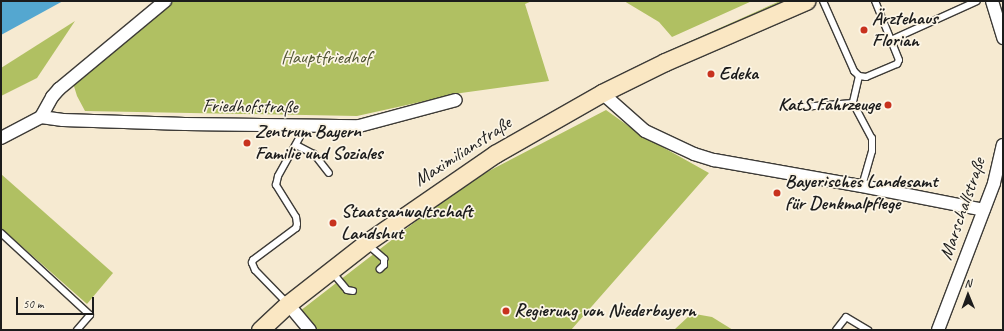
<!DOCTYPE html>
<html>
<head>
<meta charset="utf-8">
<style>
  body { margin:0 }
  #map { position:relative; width:1004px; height:331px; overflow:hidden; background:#f6ead1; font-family:Caveat,sans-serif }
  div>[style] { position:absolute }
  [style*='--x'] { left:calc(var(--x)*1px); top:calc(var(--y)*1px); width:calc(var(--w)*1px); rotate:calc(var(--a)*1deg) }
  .green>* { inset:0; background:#b0c062 }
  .water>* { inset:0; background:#54a7d0 }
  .roads { filter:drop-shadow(1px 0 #3d3b37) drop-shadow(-1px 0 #3d3b37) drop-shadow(0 1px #3d3b37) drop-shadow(0 -1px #3d3b37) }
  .service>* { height:6px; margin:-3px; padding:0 3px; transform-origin:3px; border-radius:3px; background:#fff }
  .minor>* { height:12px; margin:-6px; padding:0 6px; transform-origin:6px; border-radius:6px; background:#fff }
  .secondary>* { height:17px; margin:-8.5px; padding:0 8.5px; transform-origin:8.5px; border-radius:8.5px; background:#fae7c3 }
  .dots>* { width:11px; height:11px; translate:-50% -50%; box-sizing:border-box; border:2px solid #fcf5e5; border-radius:50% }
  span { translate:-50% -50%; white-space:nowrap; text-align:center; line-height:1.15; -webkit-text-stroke:3.5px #fcf5e5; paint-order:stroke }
  .poi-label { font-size:19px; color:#1c1c1c; font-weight:700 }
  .left { translate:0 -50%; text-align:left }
  .right { translate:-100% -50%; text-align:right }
  .park-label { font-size:19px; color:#505534 }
  .street-label { font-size:19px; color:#1c1c1c }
  .frame { position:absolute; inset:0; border:2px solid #1c1c1c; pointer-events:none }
  .north { position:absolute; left:948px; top:275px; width:40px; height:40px; -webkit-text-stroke:3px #fcf5e5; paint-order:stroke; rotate:359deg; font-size:11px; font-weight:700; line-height:16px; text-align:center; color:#1c1c1c }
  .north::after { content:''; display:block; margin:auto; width:14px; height:18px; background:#1c1c1c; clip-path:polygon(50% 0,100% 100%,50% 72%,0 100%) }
  .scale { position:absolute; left:16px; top:297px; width:78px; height:18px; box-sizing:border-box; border:2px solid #1c1c1c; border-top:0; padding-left:5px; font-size:12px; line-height:14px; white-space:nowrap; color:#1c1c1c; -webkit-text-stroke:3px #fcf5e5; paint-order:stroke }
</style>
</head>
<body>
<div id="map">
  <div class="green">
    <i style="clip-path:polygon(172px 1px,532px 1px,525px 4px,549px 81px,461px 93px,357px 116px,85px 111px,77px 96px,73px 83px)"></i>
    <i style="clip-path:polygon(624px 1px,752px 1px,672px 37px,659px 22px)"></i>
    <i style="clip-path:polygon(780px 1px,788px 1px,667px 54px,666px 52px)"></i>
    <i style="clip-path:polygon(75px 21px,37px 78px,1px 96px,1px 68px)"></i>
    <i style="clip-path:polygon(606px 110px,641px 135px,709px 173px,571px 330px,318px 330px,300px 311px,464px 184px)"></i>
    <i style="clip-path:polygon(1px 174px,113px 273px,87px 304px,1px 228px)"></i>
    <i style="clip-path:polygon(695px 314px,712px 317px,733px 330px,674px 330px,690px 315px)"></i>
  </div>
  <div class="water">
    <i style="clip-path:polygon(1px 1px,63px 1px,1px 35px)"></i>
  </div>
  <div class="roads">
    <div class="service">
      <i style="--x:823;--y:1;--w:77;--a:66.1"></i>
      <i style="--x:854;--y:71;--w:7;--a:45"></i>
      <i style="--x:859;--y:76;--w:7;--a:8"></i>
      <i style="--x:866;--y:77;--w:34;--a:-23"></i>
      <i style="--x:897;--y:64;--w:4;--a:-63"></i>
      <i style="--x:899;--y:60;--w:64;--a:-112.1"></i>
      <i style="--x:891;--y:40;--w:94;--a:-24.4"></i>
      <i style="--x:859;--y:76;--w:28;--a:103"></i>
      <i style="--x:853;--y:103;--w:40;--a:62"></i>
      <i style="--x:872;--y:138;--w:13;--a:90"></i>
      <i style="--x:872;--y:151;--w:36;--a:106"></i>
      <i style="--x:802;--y:107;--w:51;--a:-4.5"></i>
      <i style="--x:296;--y:145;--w:20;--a:27"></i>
      <i style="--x:314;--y:154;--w:24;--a:52"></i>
      <i style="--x:1;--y:233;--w:121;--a:42.7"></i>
      <i style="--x:90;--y:315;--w:20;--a:131"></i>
      <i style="--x:367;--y:244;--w:23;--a:41"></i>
      <i style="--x:384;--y:259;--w:6;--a:90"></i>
      <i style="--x:384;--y:265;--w:6;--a:135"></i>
      <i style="--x:332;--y:272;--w:23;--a:50"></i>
      <i style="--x:347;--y:290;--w:6;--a:9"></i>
      <i style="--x:287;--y:303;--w:46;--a:-134.1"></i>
      <i style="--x:255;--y:270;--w:8;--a:-113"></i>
      <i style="--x:252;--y:263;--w:3;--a:-72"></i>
      <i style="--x:253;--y:260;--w:54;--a:-36.7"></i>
      <i style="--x:296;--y:228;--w:4;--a:-76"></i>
      <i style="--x:297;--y:224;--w:7;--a:-98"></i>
      <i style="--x:296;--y:217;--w:38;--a:-122"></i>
      <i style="--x:276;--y:185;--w:9;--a:-77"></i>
      <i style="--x:278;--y:176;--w:49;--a:-60.8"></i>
      <i style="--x:302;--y:133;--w:8;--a:-90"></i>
      <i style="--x:836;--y:330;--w:16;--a:-52"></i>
      <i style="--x:846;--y:317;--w:26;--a:31"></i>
    </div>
    <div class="minor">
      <i style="--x:992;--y:1;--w:39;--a:73"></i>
      <i style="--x:602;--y:93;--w:57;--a:41.5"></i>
      <i style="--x:645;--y:131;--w:54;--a:25.1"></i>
      <i style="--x:694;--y:154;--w:21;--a:17"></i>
      <i style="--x:714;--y:160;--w:150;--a:10"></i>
      <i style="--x:862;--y:186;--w:124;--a:11.1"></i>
      <i style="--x:41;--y:117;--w:22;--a:8"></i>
      <i style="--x:63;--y:120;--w:122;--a:1.9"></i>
      <i style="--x:185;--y:124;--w:174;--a:0.7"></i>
      <i style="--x:359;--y:126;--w:100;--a:-15"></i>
      <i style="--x:41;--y:117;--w:23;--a:-61"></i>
      <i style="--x:52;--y:97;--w:11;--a:-49"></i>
      <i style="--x:59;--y:89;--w:138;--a:-39.7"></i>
      <i style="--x:1;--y:138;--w:45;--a:-27.7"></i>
      <i style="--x:288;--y:304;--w:34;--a:50"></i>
      <i style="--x:938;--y:330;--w:157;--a:-69.1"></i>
      <i style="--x:994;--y:183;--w:39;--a:-77"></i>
    </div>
    <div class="secondary">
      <i style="--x:260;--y:330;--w:38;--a:-43"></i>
      <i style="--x:288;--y:304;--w:99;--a:-38"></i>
      <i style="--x:366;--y:243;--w:157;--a:-34.6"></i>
      <i style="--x:495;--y:154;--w:123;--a:-29.7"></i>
      <i style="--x:602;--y:93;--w:70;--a:-26.2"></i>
      <i style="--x:665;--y:62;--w:154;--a:-23.4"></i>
    </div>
  </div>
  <div class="dots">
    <i style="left:864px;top:30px;background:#c8321e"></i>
    <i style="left:711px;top:74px;background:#c8321e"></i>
    <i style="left:888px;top:105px;background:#c8321e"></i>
    <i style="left:247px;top:143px;background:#c8321e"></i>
    <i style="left:777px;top:193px;background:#c8321e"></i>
    <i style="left:333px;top:223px;background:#c8321e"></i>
    <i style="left:506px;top:311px;background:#c8321e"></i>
  </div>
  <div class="poi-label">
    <span class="left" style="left:872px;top:30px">Ärztehaus<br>Florian</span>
    <span class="left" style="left:719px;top:74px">Edeka</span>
    <span class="right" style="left:880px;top:105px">KatS Fahrzeuge</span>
    <span class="left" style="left:255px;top:143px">Zentrum Bayern<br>Familie und Soziales</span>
    <span class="left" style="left:785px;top:193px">Bayerisches Landesamt<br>für Denkmalpflege</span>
    <span class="left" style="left:341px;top:223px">Staatsanwaltschaft<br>Landshut</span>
    <span class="left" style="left:514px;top:311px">Regierung von Niederbayern</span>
  </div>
  <div class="park-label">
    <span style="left:326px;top:58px">Hauptfriedhof</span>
  </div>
  <div class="street-label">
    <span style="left:250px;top:107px;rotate:1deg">Friedhofstraße</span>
    <span style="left:463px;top:152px;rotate:-33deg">Maximilianstraße</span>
    <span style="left:963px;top:209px;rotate:-71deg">Marschallstraße</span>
  </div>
  <div class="frame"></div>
  <div class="north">N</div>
  <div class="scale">50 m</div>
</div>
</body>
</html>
